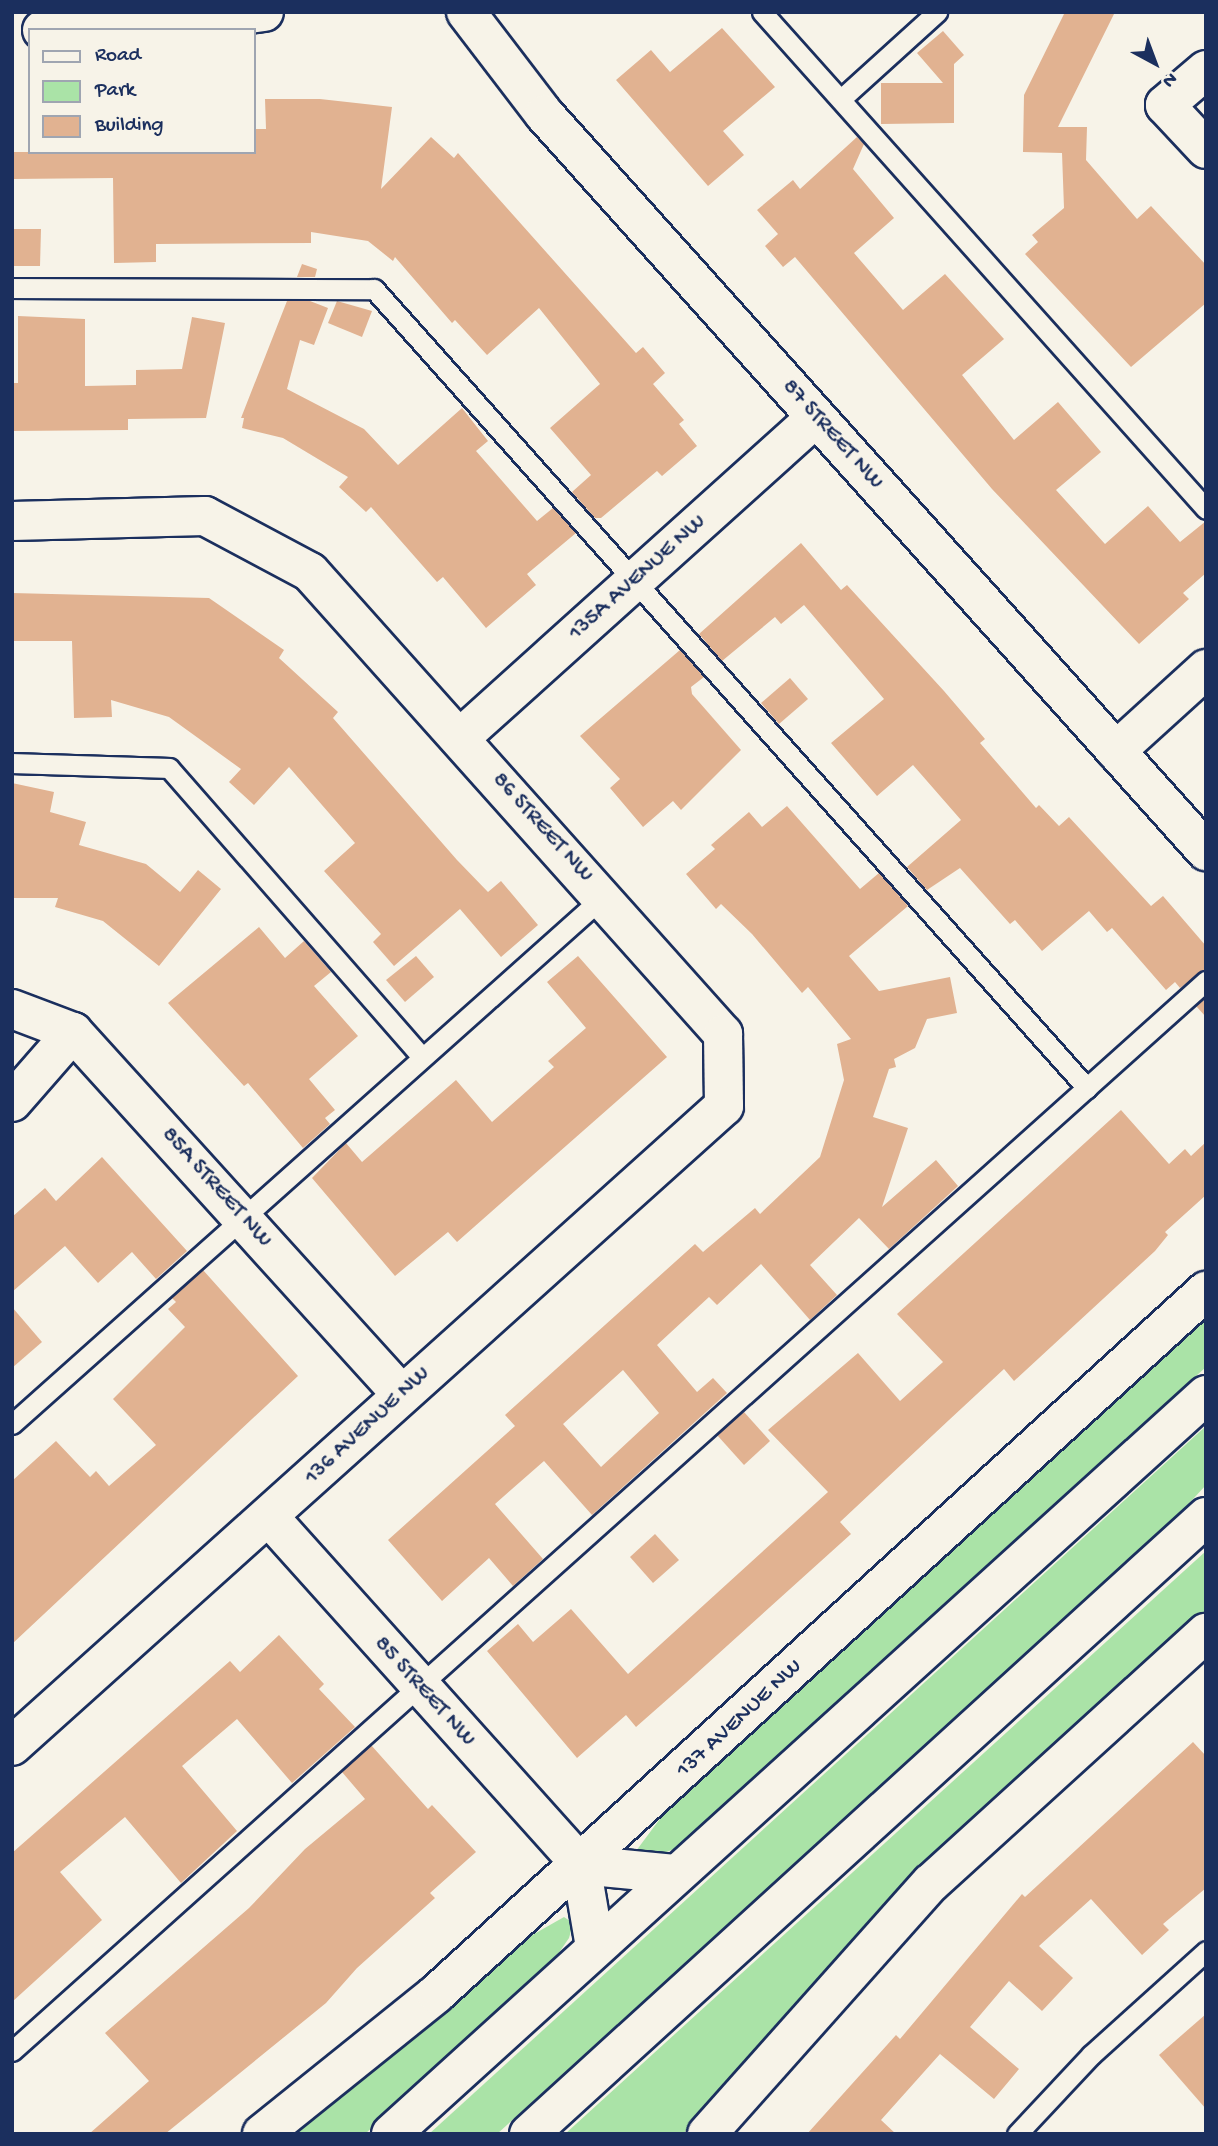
<!DOCTYPE html>
<html>
<head>
<meta charset="utf-8">
<style>
  body { margin:0 }
  #map { position:relative; width:1218px; height:2146px; overflow:hidden; background:#f7f3e8; font-family:"Gochi Hand",sans-serif }
  div>[style] { position:absolute }
  [style*='--x'] { left:calc(var(--x)*1px); top:calc(var(--y)*1px); width:calc(var(--w)*1px); rotate:calc(var(--a)*1deg) }
  .green>* { inset:0; background:#aae3a7 }
  .building>* { inset:0; background:#e1b291 }
  .roads { filter:drop-shadow(2px 0 #1b2f5e) drop-shadow(-2px 0 #1b2f5e) drop-shadow(0 2px #1b2f5e) drop-shadow(0 -2px #1b2f5e) }
  .lane>* { height:19px; margin:-9.5px; padding:0 9.5px; transform-origin:9.5px; border-radius:9.5px; background:#f7f3e8 }
  .street>* { height:38px; margin:-19px; padding:0 19px; transform-origin:19px; border-radius:19px; background:#f7f3e8 }
  .secondary>* { height:38px; margin:-19px; padding:0 19px; transform-origin:19px; border-radius:19px; background:#f7f3e8 }
  span { translate:-50% -50%; white-space:nowrap; text-align:center; line-height:1.15; -webkit-text-stroke:6px #f7f3e8; paint-order:stroke }
  .street-label { font-size:23px; color:#1b2f5e }
  .frame { position:absolute; inset:0; border:14px solid #1b2f5e; pointer-events:none }
  .legend { position:absolute; left:28px; top:28px; width:228px; height:126px; box-sizing:border-box; background:#f7f3e8; border:2px solid #9fa5b1; margin:0; padding:9px 12px; list-style:none; font-size:21px; color:#1b2f5e }
  .legend li { display:flex; align-items:center; gap:14px; height:35px }
  .legend b { width:35px; border:2px solid #9fa5b1 }
  .north { position:absolute; left:1120px; top:28px; width:70px; height:70px; -webkit-text-stroke:5px #f7f3e8; paint-order:stroke; rotate:139deg; font-size:19px; font-weight:700; line-height:28px; text-align:center; color:#1b2f5e }
  .north::after { content:''; display:block; margin:auto; width:24px; height:32px; background:#1b2f5e; clip-path:polygon(50% 0,100% 100%,50% 72%,0 100%) }
</style>
</head>
<body>
<div id="map">
  <div class="green">
    <i style="clip-path:polygon(1206px 1318px,1206px 1367px,677px 1848px,645px 1860px,636px 1851px,671px 1804px)"></i>
    <i style="clip-path:polygon(1206px 1426px,1206px 1485px,1181px 1512px,497px 2134px,429px 2134px)"></i>
    <i style="clip-path:polygon(1206px 1551px,1206px 1612px,907px 1883px,683px 2134px,565px 2134px)"></i>
    <i style="clip-path:polygon(564px 1917px,573px 1923px,569px 1938px,549px 1967px,365px 2134px,289px 2134px,520px 1942px)"></i>
  </div>
  <div class="building">
    <i style="clip-path:polygon(1065px 12px,1115px 12px,1058px 127px,1087px 127px,1086px 160px,1137px 219px,1151px 206px,1206px 265px,1206px 303px,1131px 367px,1025px 254px,1038px 242px,1032px 235px,1064px 208px,1062px 153px,1023px 152px,1024px 95px)"></i>
    <i style="clip-path:polygon(722px 28px,775px 87px,723px 131px,744px 155px,708px 186px,616px 80px,651px 50px,670px 72px)"></i>
    <i style="clip-path:polygon(943px 31px,964px 55px,954px 64px,954px 123px,881px 124px,881px 83px,943px 83px,917px 53px)"></i>
    <i style="clip-path:polygon(265px 99px,320px 99px,392px 107px,381px 189px,431px 137px,454px 158px,458px 153px,636px 353px,643px 347px,665px 373px,653px 384px,684px 420px,679px 424px,697px 446px,662px 476px,657px 471px,601px 518px,595px 518px,572px 492px,591px 475px,550px 428px,600px 384px,539px 308px,487px 355px,455px 320px,452px 323px,395px 257px,393px 261px,368px 241px,311px 232px,311px 243px,156px 244px,156px 262px,114px 263px,113px 178px,12px 179px,12px 152px,254px 152px,254px 129px,266px 129px)"></i>
    <i style="clip-path:polygon(857px 137px,864px 144px,853px 169px,894px 218px,854px 253px,903px 310px,945px 274px,1004px 339px,962px 375px,1014px 440px,1058px 402px,1101px 452px,1056px 490px,1105px 544px,1148px 506px,1180px 542px,1206px 521px,1206px 573px,1183px 593px,1189px 599px,1139px 644px,992px 489px,795px 257px,783px 267px,765px 246px,778px 234px,757px 210px,793px 180px,800px 189px)"></i>
    <i style="clip-path:polygon(12px 229px,41px 229px,40px 266px,12px 266px)"></i>
    <i style="clip-path:polygon(302px 264px,317px 269px,315px 277px,297px 277px)"></i>
    <i style="clip-path:polygon(287px 301px,310px 301px,328px 308px,314px 345px,300px 340px,287px 389px,364px 429px,398px 465px,462px 408px,488px 441px,476px 451px,537px 521px,553px 508px,576px 533px,527px 574px,536px 585px,486px 628px,443px 577px,437px 582px,371px 507px,366px 512px,339px 487px,348px 477px,283px 438px,242px 428px,244px 418px,241px 418px)"></i>
    <i style="clip-path:polygon(337px 301px,372px 311px,362px 337px,328px 323px)"></i>
    <i style="clip-path:polygon(18px 316px,85px 319px,85px 386px,136px 385px,136px 370px,182px 369px,192px 317px,225px 323px,206px 418px,128px 419px,128px 430px,12px 431px,12px 383px,18px 383px)"></i>
    <i style="clip-path:polygon(801px 543px,841px 590px,847px 585px,944px 691px,985px 739px,980px 743px,1036px 808px,1039px 805px,1059px 826px,1069px 817px,1151px 906px,1163px 896px,1206px 946px,1206px 969px,1180px 988px,1175px 982px,1166px 990px,1112px 928px,1107px 932px,1089px 911px,1042px 951px,1015px 920px,1010px 924px,960px 868px,927px 890px,907px 867px,961px 820px,913px 765px,877px 796px,831px 743px,884px 699px,804px 605px,781px 624px,775px 617px,722px 661px,699px 634px)"></i>
    <i style="clip-path:polygon(12px 593px,209px 598px,284px 650px,279px 658px,338px 712px,333px 718px,457px 860px,488px 892px,501px 881px,538px 925px,501px 957px,460px 909px,394px 966px,373px 942px,381px 934px,324px 871px,355px 843px,289px 767px,254px 805px,229px 782px,241px 769px,169px 717px,111px 700px,112px 717px,74px 718px,72px 641px,12px 641px)"></i>
    <i style="clip-path:polygon(680px 650px,704px 677px,691px 687px,692px 694px,741px 750px,681px 810px,673px 801px,643px 827px,610px 788px,620px 779px,580px 736px)"></i>
    <i style="clip-path:polygon(790px 678px,808px 699px,779px 724px,761px 703px)"></i>
    <i style="clip-path:polygon(12px 783px,54px 792px,50px 812px,86px 822px,79px 845px,146px 864px,180px 892px,198px 870px,221px 889px,159px 966px,103px 921px,55px 907px,58px 898px,12px 898px)"></i>
    <i style="clip-path:polygon(evenodd,787px 806px,860px 889px,879px 873px,908px 906px,849px 956px,879px 991px,950px 977px,957px 1013px,927px 1019px,915px 1048px,894px 1059px,896px 1067px,889px 1069px,873px 1117px,908px 1128px,882px 1207px,936px 1160px,958px 1186px,889px 1249px,859px 1218px,810px 1265px,837px 1295px,810px 1320px,761px 1264px,717px 1305px,709px 1297px,657px 1345px,697px 1392px,713px 1378px,727px 1393px,592px 1515px,544px 1461px,495px 1504px,543px 1559px,513px 1586px,489px 1558px,442px 1601px,388px 1540px,515px 1426px,505px 1415px,695px 1244px,703px 1252px,755px 1208px,760px 1214px,820px 1157px,844px 1080px,837px 1044px,851px 1039px,808px 987px,802px 993px,752px 934px,721px 904px,716px 909px,686px 874px,715px 849px,711px 845px,749px 812px,762px 827px,787px 806px,623px 1370px,659px 1413px,601px 1467px,563px 1424px,623px 1370px)"></i>
    <i style="clip-path:polygon(259px 927px,285px 958px,304px 941px,331px 972px,314px 986px,358px 1036px,309px 1079px,335px 1110px,325px 1118px,330px 1124px,303px 1148px,248px 1083px,244px 1086px,168px 1003px)"></i>
    <i style="clip-path:polygon(416px 956px,434px 977px,405px 1002px,386px 980px)"></i>
    <i style="clip-path:polygon(578px 956px,667px 1057px,457px 1242px,448px 1232px,395px 1276px,312px 1178px,346px 1143px,362px 1162px,456px 1080px,492px 1122px,554px 1067px,548px 1061px,586px 1028px,547px 982px)"></i>
    <i style="clip-path:polygon(1206px 998px,1206px 1017px,1196px 1006px)"></i>
    <i style="clip-path:polygon(1121px 1110px,1169px 1164px,1185px 1149px,1191px 1156px,1206px 1142px,1206px 1195px,1165px 1232px,1168px 1235px,1155px 1251px,1014px 1381px,1004px 1369px,949px 1420px,840px 1522px,851px 1534px,686px 1683px,636px 1727px,626px 1715px,577px 1758px,487px 1651px,518px 1624px,533px 1642px,571px 1609px,628px 1674px,828px 1492px,768px 1430px,858px 1353px,900px 1401px,943px 1362px,897px 1314px)"></i>
    <i style="clip-path:polygon(102px 1157px,187px 1251px,156px 1279px,132px 1252px,98px 1283px,65px 1246px,12px 1292px,12px 1217px,45px 1188px,56px 1201px)"></i>
    <i style="clip-path:polygon(203px 1270px,298px 1376px,12px 1644px,12px 1481px,56px 1441px,90px 1477px,96px 1471px,109px 1486px,156px 1445px,113px 1399px,185px 1327px,168px 1309px,176px 1302px,172px 1298px)"></i>
    <i style="clip-path:polygon(12px 1307px,42px 1342px,12px 1368px)"></i>
    <i style="clip-path:polygon(744px 1412px,770px 1441px,744px 1465px,717px 1435px)"></i>
    <i style="clip-path:polygon(655px 1534px,679px 1560px,653px 1583px,630px 1557px)"></i>
    <i style="clip-path:polygon(279px 1635px,324px 1684px,319px 1689px,355px 1727px,292px 1783px,237px 1719px,182px 1766px,237px 1831px,181px 1883px,125px 1817px,60px 1872px,102px 1920px,12px 2002px,12px 1853px,230px 1661px,240px 1672px)"></i>
    <i style="clip-path:polygon(1193px 1742px,1206px 1756px,1206px 1888px,1163px 1924px,1169px 1930px,1142px 1955px,1091px 1899px,1039px 1946px,1073px 1978px,1042px 2011px,1009px 1981px,970px 2027px,1019px 2069px,994px 2099px,940px 2054px,881px 2120px,896px 2134px,807px 2134px,896px 2035px,900px 2039px,1022px 1894px,1025px 1897px)"></i>
    <i style="clip-path:polygon(371px 1745px,428px 1809px,432px 1805px,476px 1852px,430px 1893px,435px 1898px,357px 1968px,326px 2003px,165px 2134px,89px 2134px,149px 2081px,105px 2033px,249px 1908px,305px 1849px,365px 1799px,342px 1772px)"></i>
    <i style="clip-path:polygon(1206px 2014px,1206px 2109px,1159px 2055px)"></i>
  </div>
  <div class="roads">
    <div class="lane">
      <i style="--x:762;--y:12;--w:666;--a:48.22"></i>
      <i style="--x:841;--y:99;--w:130;--a:-42.2"></i>
      <i style="--x:12;--y:288;--w:362;--a:0.2"></i>
      <i style="--x:374;--y:289;--w:1071;--a:48.26"></i>
      <i style="--x:12;--y:763;--w:157;--a:1.8"></i>
      <i style="--x:169;--y:768;--w:383;--a:48.8"></i>
      <i style="--x:12;--y:1424;--w:793;--a:-41.73"></i>
      <i style="--x:12;--y:2051;--w:1603;--a:-41.87"></i>
      <i style="--x:1017;--y:2134;--w:108;--a:-46.9"></i>
      <i style="--x:1091;--y:2055;--w:155;--a:-42.1"></i>
    </div>
    <div class="street">
      <i style="--x:1206;--y:70;--w:54;--a:139.5"></i>
      <i style="--x:1165;--y:105;--w:60;--a:47"></i>
      <i style="--x:12;--y:521;--w:193;--a:-1.5"></i>
      <i style="--x:205;--y:516;--w:119;--a:28.1"></i>
      <i style="--x:310;--y:572;--w:620;--a:48.21"></i>
      <i style="--x:723;--y:1034;--w:72;--a:89.2"></i>
      <i style="--x:724;--y:1106;--w:957;--a:138.05"></i>
      <i style="--x:460;--y:738;--w:479;--a:-42"></i>
      <i style="--x:1116;--y:751;--w:122;--a:-42.3"></i>
      <i style="--x:12;--y:1009;--w:65;--a:20.7"></i>
      <i style="--x:73;--y:1032;--w:488;--a:47.8"></i>
      <i style="--x:12;--y:1102;--w:93;--a:-48.9"></i>
      <i style="--x:269;--y:1517;--w:467;--a:48.1"></i>
      <i style="--x:581;--y:1865;--w:83;--a:80.3"></i>
      <i style="--x:581;--y:1865;--w:94;--a:5.5"></i>
      <i style="--x:262;--y:2134;--w:223;--a:-38.8"></i>
      <i style="--x:436;--y:1994;--w:1043;--a:-42.4"></i>
      <i style="--x:707;--y:2134;--w:336;--a:-48.3"></i>
      <i style="--x:931;--y:1883;--w:372;--a:-42.3"></i>
    </div>
    <div class="secondary">
      <i style="--x:466;--y:12;--w:128;--a:52.6"></i>
      <i style="--x:544;--y:114;--w:991;--a:48.07"></i>
      <i style="--x:42;--y:30;--w:114;--a:-1.5"></i>
      <i style="--x:156;--y:27;--w:109;--a:-7.9"></i>
      <i style="--x:391;--y:2134;--w:1100;--a:-42.2"></i>
      <i style="--x:529;--y:2134;--w:916;--a:-42.35"></i>
    </div>
  </div>
  <div class="street-label">
    <span style="left:832px;top:435px;rotate:48deg">87 STREET NW</span>
    <span style="left:638px;top:578px;rotate:-42deg">135A AVENUE NW</span>
    <span style="left:542px;top:828px;rotate:48deg">86 STREET NW</span>
    <span style="left:216px;top:1188px;rotate:48deg">85A STREET NW</span>
    <span style="left:368px;top:1426px;rotate:-43deg">136 AVENUE NW</span>
    <span style="left:424px;top:1692px;rotate:48deg">85 STREET NW</span>
    <span style="left:740px;top:1719px;rotate:-43deg">137 AVENUE NW</span>
  </div>
  <div class="frame"></div>
  <ul class="legend">
  <li><b style="height:9px;background:#f7f3e8"></b>Road</li>
  <li><b style="height:19px;background:#aae3a7"></b>Park</li>
  <li><b style="height:19px;background:#e1b291"></b>Building</li>
  </ul>
  <div class="north">N</div>
</div>
</body>
</html>
